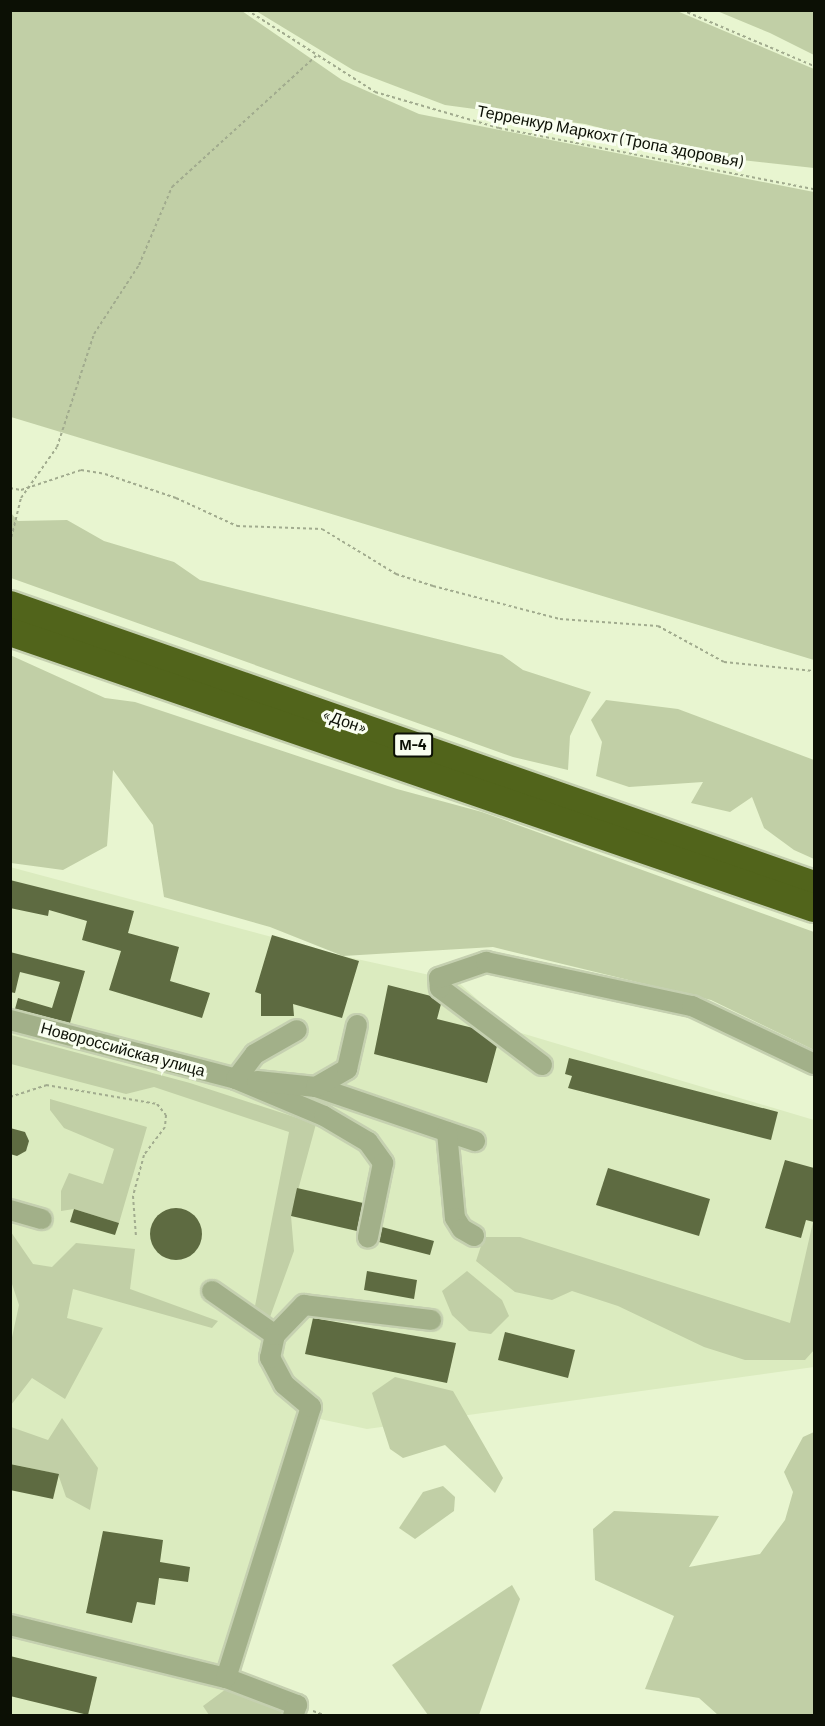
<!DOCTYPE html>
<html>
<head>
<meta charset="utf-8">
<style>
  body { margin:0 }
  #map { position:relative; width:825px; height:1726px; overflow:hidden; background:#e8f5d0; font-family:Barlow,sans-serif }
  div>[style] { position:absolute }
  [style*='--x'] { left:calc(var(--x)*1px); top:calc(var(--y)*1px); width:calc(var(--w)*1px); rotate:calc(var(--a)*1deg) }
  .built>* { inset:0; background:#dbebbf }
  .green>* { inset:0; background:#c1cfa6 }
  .building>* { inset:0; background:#5e6b41 }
  .round { border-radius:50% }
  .path>* { height:2px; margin-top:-1px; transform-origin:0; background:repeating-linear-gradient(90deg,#a1ab8e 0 3px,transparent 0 6px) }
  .roads { filter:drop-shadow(2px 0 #c5d0b0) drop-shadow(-2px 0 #c5d0b0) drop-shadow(0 2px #c5d0b0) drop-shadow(0 -2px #c5d0b0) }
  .minor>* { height:20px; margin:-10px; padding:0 10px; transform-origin:10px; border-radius:10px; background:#a2b089 }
  .highway>* { height:28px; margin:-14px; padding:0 14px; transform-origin:14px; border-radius:14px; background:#51641b }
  span { translate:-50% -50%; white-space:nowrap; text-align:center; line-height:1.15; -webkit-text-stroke:6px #f9fef0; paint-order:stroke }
  .shield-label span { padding:2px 4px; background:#f9fef0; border:2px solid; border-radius:4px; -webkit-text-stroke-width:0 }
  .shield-label { font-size:15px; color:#0c1005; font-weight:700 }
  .street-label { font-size:16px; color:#0c1005 }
  .frame { position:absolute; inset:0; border:12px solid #0c1005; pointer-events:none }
</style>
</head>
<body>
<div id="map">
  <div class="built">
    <i style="clip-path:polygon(10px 867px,343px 956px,457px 981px,511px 1030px,814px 1120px,814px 1367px,367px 1429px,315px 1418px,229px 1683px,289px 1704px,286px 1715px,11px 1715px)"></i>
  </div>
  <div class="green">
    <i style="clip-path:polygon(10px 11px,242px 11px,342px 80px,419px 114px,814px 192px,814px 660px,11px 417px)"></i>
    <i style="clip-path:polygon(256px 11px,677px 11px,814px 69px,814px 168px,715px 157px,585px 124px,445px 105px,353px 70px)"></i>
    <i style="clip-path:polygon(717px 11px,814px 11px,814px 55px,770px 33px)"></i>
    <i style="clip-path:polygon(11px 513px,18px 521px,67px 520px,104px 541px,174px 562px,200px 580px,502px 655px,523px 670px,591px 692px,570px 736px,568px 770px,513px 757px,11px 578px)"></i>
    <i style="clip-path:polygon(10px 655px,105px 698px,135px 702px,397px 789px,482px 812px,814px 932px,814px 1050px,711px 1000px,493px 947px,343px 956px,270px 927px,164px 897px,153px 825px,113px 770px,107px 846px,63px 870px,11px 863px)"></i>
    <i style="clip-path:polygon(606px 700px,678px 709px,814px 760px,814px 859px,794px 850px,764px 828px,752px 797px,730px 812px,691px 803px,703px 782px,629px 787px,596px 776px,602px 742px,591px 720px)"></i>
    <i style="clip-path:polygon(11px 1035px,190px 1083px,316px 1124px,291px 1216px,294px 1251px,270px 1317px,255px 1306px,289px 1132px,154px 1087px,126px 1094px,11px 1064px)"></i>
    <i style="clip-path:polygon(50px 1099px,147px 1127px,119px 1223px,74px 1209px,61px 1211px,61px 1191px,69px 1173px,103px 1184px,114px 1149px,64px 1128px,50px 1110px)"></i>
    <i style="clip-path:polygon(813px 1222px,814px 1350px,805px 1360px,745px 1360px,704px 1347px,618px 1306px,572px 1291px,552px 1300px,515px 1292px,476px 1261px,484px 1237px,520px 1237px,790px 1323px)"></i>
    <i style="clip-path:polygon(11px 1232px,33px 1264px,52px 1267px,76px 1243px,135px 1249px,130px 1289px,218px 1321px,212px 1328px,73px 1289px,67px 1318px,103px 1328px,65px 1399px,32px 1378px,11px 1405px,11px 1342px,19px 1305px,11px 1281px)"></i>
    <i style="clip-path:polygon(467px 1271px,502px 1300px,509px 1316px,491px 1334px,469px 1331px,452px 1315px,442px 1291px)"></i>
    <i style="clip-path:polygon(395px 1377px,453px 1391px,503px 1478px,495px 1493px,445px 1445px,403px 1458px,390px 1449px,372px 1393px)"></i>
    <i style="clip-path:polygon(62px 1418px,98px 1468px,90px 1510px,66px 1497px,58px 1474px,11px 1464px,11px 1427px,48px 1440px)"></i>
    <i style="clip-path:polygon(814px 1432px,814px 1715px,718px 1715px,699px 1698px,645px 1689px,674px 1616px,595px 1580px,593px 1529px,614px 1511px,719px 1516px,689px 1567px,760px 1554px,785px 1520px,793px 1492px,784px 1472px,803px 1437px)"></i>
    <i style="clip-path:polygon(443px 1486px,455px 1497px,454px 1511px,415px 1539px,399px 1528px,423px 1492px)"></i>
    <i style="clip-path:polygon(512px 1585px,520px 1599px,479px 1715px,428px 1715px,392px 1665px)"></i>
    <i style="clip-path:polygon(226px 1689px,285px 1711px,282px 1715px,209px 1715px,203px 1706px)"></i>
  </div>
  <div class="building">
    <i style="clip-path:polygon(10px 880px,134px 911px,128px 933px,179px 947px,170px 981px,210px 993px,202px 1018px,109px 990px,121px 951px,82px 940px,87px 921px,49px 910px,48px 916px,10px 908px)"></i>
    <i style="clip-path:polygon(272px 935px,359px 961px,342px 1018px,293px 1004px,294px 1016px,261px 1016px,261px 994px,255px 992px)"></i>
    <i style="clip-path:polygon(10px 952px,85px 971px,70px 1023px,15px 1009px,18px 998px,52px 1008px,60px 982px,20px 972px,15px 993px,10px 992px)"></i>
    <i style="clip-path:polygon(388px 985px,431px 996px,441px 1004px,437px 1019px,473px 1028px,497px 1046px,487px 1083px,374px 1054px)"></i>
    <i style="clip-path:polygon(569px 1058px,778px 1112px,771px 1140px,568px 1088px,572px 1076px,565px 1074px)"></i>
    <i style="clip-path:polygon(10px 1128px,25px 1132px,29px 1141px,26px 1151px,17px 1156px,10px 1154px)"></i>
    <i style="clip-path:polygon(785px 1160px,814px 1168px,814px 1222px,806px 1220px,801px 1238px,765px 1228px)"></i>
    <i style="clip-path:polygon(608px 1168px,710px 1199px,699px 1236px,596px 1205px)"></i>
    <i style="clip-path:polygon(297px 1188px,363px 1203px,357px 1231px,291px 1216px)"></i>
    <i class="round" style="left:150px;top:1208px;width:52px;height:52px"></i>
    <i style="clip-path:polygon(74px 1209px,119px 1223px,115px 1235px,70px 1222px)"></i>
    <i style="clip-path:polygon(382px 1227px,434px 1241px,430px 1255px,379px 1242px)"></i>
    <i style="clip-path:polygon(367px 1271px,417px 1280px,414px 1299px,364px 1290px)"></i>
    <i style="clip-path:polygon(313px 1318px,456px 1343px,447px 1383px,305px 1354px)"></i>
    <i style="clip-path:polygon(505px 1332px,575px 1350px,568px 1378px,498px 1360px)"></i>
    <i style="clip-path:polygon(10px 1464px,59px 1474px,53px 1499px,10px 1490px)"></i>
    <i style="clip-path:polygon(103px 1531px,163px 1540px,160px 1562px,190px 1567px,188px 1582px,159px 1578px,155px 1605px,137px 1602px,132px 1623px,86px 1613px)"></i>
    <i style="clip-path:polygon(10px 1656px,97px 1677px,88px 1715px,10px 1696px)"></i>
  </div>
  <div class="path">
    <i style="--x:247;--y:10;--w:152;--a:32.6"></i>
    <i style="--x:375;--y:92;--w:129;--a:16.2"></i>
    <i style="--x:499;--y:128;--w:321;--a:11"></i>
    <i style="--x:682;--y:10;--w:143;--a:23"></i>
    <i style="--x:10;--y:488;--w:11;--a:10"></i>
    <i style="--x:21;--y:490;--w:63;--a:-18.4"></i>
    <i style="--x:81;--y:470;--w:24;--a:9"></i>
    <i style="--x:105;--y:474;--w:75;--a:18.7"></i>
    <i style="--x:176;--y:498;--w:67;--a:24.7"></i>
    <i style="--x:237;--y:526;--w:85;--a:2"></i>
    <i style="--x:322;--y:529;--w:87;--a:31.3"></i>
    <i style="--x:396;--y:574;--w:39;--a:18"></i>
    <i style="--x:433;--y:586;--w:131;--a:14.6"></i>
    <i style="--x:560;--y:619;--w:98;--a:4.1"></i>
    <i style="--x:658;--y:626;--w:75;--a:28.6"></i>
    <i style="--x:724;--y:662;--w:90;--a:5.7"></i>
    <i style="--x:10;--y:543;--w:46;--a:-76.3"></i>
    <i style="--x:21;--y:498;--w:62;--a:-54.8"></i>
    <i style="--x:57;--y:447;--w:119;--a:-71.9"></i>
    <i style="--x:94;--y:334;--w:82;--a:-56.9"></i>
    <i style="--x:139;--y:265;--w:85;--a:-67.1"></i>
    <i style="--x:172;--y:187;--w:195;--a:-42.3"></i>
    <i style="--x:10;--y:1097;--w:38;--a:-18"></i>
    <i style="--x:46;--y:1085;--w:113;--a:9.7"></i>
    <i style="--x:157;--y:1104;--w:14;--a:51"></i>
    <i style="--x:166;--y:1115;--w:12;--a:95"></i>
    <i style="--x:165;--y:1127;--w:35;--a:127"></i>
    <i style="--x:144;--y:1155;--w:42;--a:105"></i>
    <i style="--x:133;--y:1196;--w:41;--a:85.8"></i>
    <i style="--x:313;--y:1711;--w:15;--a:20"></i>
  </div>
  <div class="roads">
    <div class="minor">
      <i style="--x:10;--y:1020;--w:234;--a:14.6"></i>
      <i style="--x:236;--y:1079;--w:95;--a:22.8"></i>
      <i style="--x:324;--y:1116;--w:51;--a:30.6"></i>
      <i style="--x:368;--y:1142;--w:26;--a:54"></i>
      <i style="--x:383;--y:1163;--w:76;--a:101.5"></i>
      <i style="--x:542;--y:1065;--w:128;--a:-143"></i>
      <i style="--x:440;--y:988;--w:10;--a:-96"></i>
      <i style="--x:439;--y:978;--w:50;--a:-18.8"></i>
      <i style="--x:486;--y:962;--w:211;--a:12.1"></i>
      <i style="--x:692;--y:1006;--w:135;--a:25.4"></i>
      <i style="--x:236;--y:1079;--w:31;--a:-53"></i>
      <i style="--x:255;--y:1054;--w:48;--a:-29.7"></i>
      <i style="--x:257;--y:1081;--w:59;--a:5.8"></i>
      <i style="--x:316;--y:1087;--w:168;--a:18.8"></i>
      <i style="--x:316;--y:1087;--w:36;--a:-30"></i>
      <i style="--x:347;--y:1069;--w:45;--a:-77.2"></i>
      <i style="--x:447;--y:1132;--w:86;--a:84.7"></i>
      <i style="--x:455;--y:1218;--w:13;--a:58"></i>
      <i style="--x:462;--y:1229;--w:14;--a:30"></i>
      <i style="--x:10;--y:1210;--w:33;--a:16"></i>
      <i style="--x:212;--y:1291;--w:77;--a:34.9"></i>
      <i style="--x:10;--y:1625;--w:222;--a:13.8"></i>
      <i style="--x:226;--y:1678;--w:76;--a:20.8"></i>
      <i style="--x:297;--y:1705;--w:12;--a:110"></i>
      <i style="--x:226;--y:1678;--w:284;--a:-72.6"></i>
      <i style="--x:311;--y:1407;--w:35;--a:-140"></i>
      <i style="--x:284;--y:1384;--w:30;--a:-118"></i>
      <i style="--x:270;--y:1358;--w:24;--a:-78"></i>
      <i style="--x:275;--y:1335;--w:42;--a:-46"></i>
      <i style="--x:304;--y:1305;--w:128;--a:6.7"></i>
    </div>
    <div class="highway">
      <i style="--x:10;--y:605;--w:851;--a:19.2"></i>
      <i style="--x:10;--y:632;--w:850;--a:18.95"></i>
    </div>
  </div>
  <div class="shield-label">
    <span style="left:413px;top:745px">М-4</span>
  </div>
  <div class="street-label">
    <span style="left:610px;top:136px;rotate:11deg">Терренкур Маркохт (Тропа здоровья)</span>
    <span style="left:345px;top:721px;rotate:19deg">«Дон»</span>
    <span style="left:123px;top:1049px;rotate:15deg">Новороссийская улица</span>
  </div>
  <div class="frame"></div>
</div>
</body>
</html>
